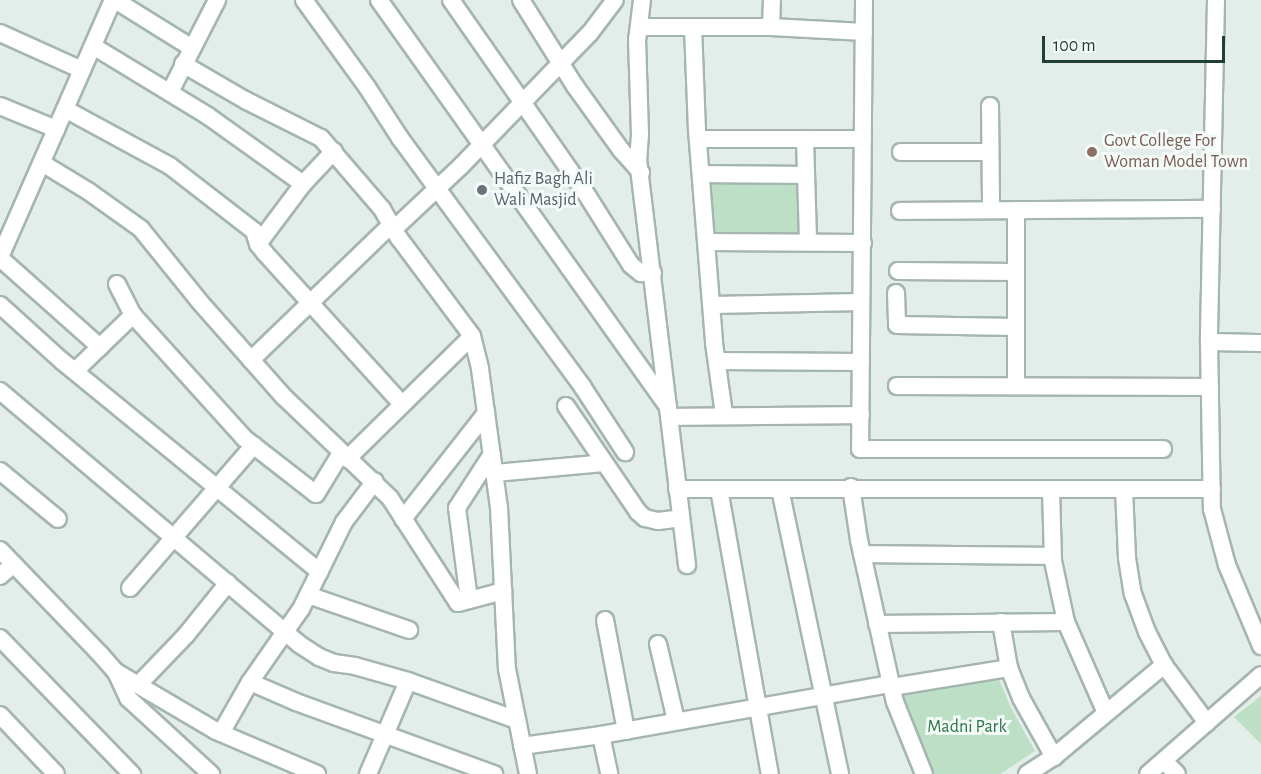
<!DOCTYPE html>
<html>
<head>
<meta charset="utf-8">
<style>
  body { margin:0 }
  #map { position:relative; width:1261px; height:774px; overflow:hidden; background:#e3ede9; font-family:"Alegreya Sans",sans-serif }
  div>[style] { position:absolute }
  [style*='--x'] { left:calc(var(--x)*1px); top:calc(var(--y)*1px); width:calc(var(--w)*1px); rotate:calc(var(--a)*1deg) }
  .green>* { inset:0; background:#bcdfc5 }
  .roads { filter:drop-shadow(2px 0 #a5b5b0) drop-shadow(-2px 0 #a5b5b0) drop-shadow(0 2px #a5b5b0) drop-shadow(0 -2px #a5b5b0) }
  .minor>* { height:16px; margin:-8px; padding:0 8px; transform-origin:8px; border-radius:8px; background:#fff }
  .dots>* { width:16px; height:16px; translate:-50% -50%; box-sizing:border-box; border:3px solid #f4faf7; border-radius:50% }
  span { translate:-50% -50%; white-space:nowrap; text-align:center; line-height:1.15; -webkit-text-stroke:6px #f4faf7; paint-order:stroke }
  .education-label { font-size:18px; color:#785e54 }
  .left { translate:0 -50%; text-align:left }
  .worship-label { font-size:18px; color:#5b616d }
  .park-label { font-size:18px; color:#2c7748 }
  .scale { position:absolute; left:1042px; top:36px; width:183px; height:27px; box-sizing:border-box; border:3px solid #223f37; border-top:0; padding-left:8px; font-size:18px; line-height:21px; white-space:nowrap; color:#223f37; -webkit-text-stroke:4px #f4faf7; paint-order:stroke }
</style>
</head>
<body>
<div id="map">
  <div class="green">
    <i style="clip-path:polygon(707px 178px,802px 179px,802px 236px,712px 237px)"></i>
    <i style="clip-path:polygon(997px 674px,1011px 708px,1035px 751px,1000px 774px,932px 774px,905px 719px,898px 694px)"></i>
    <i style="clip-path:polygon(1261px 696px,1261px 744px,1234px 717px)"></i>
  </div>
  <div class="roads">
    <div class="minor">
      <i style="--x:115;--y:0;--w:91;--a:31.9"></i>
      <i style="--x:304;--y:0;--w:107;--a:54.1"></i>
      <i style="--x:367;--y:87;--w:61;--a:57.1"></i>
      <i style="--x:400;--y:138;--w:308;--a:53.7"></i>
      <i style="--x:582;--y:386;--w:79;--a:56.9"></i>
      <i style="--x:379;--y:0;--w:499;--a:54.6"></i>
      <i style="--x:451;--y:0;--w:234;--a:55.1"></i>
      <i style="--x:585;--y:192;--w:86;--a:57.8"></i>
      <i style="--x:631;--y:265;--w:13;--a:39"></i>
      <i style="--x:641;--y:273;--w:12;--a:0"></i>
      <i style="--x:521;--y:0;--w:102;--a:57.9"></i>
      <i style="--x:575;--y:86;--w:79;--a:54.3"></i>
      <i style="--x:621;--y:150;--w:30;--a:48"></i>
      <i style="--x:642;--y:0;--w:39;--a:97"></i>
      <i style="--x:637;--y:39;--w:95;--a:88.2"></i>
      <i style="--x:640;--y:134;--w:26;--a:94"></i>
      <i style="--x:638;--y:160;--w:408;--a:83.1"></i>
      <i style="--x:864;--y:0;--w:449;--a:90.5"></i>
      <i style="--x:860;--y:449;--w:303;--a:0"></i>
      <i style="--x:1216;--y:0;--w:342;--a:91.2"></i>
      <i style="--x:1209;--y:342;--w:167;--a:89"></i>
      <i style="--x:1212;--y:509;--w:58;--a:75"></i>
      <i style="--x:1227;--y:565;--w:88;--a:67.2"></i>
      <i style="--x:639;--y:27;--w:132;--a:0"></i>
      <i style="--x:771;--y:27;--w:93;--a:3.1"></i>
      <i style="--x:693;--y:27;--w:103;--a:87.8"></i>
      <i style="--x:697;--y:130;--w:214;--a:85.4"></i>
      <i style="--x:714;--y:343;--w:72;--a:82"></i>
      <i style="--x:771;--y:27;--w:27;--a:-88"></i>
      <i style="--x:0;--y:33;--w:90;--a:24.3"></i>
      <i style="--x:93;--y:46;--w:135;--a:31.3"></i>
      <i style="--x:208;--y:116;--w:117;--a:35.6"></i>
      <i style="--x:183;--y:64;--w:72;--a:30.1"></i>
      <i style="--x:245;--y:100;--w:85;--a:26.6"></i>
      <i style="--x:321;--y:138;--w:94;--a:49.3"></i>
      <i style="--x:382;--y:209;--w:34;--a:60"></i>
      <i style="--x:399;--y:238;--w:122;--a:53.3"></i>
      <i style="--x:472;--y:336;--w:34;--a:76"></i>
      <i style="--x:480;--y:369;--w:139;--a:82.2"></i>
      <i style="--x:499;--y:507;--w:162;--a:87.2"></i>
      <i style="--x:507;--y:669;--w:107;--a:78.7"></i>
      <i style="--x:170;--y:92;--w:103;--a:-62.9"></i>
      <i style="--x:0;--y:106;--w:61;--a:22.3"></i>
      <i style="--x:990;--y:106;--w:104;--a:89.4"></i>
      <i style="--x:65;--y:109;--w:119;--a:28.5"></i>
      <i style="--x:170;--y:166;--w:106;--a:37.7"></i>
      <i style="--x:254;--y:231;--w:14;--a:73"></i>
      <i style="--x:258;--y:244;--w:11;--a:52"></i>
      <i style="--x:265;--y:253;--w:204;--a:47.8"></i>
      <i style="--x:698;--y:139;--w:165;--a:0"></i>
      <i style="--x:805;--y:139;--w:103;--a:88.3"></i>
      <i style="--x:901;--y:152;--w:89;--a:0"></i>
      <i style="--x:42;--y:163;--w:54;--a:31.3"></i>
      <i style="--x:88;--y:191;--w:65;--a:35.6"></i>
      <i style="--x:141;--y:229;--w:92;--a:51.1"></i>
      <i style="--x:199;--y:301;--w:128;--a:48.5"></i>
      <i style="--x:284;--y:397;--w:146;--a:43.6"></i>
      <i style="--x:390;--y:498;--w:125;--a:57.1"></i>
      <i style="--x:458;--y:603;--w:47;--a:-14.9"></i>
      <i style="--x:701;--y:174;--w:105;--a:0.5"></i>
      <i style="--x:1016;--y:210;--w:176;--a:90"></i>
      <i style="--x:900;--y:211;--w:312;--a:-0.4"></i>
      <i style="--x:394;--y:229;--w:92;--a:-43.2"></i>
      <i style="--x:461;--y:166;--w:185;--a:-45.9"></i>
      <i style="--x:590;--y:33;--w:41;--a:-52.9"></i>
      <i style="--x:707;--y:242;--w:156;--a:0.4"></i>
      <i style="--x:258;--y:244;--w:75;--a:-53.1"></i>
      <i style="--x:303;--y:184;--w:45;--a:-46.8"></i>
      <i style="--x:0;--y:257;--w:281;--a:-66.3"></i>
      <i style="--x:0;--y:258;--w:134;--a:41.7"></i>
      <i style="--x:898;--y:271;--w:118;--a:0.5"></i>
      <i style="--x:117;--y:284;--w:35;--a:63"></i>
      <i style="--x:133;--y:315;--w:166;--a:47.9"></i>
      <i style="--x:244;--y:438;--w:91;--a:37.9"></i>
      <i style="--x:316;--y:494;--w:48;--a:-58.6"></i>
      <i style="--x:896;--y:293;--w:32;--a:88"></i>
      <i style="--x:897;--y:325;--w:119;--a:1"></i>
      <i style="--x:0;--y:305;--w:84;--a:42.1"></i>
      <i style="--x:62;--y:361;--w:333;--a:39.3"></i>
      <i style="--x:712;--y:305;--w:149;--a:-1.2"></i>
      <i style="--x:1209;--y:342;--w:52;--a:1.1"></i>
      <i style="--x:251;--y:360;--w:194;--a:-44"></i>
      <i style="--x:717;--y:361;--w:144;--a:0.4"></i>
      <i style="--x:75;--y:371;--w:81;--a:-44"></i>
      <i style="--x:897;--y:386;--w:313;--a:0.2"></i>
      <i style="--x:0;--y:391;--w:392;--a:40.2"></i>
      <i style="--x:299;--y:644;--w:24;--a:33"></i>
      <i style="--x:319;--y:657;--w:16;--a:22"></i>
      <i style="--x:334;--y:663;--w:21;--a:8"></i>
      <i style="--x:355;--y:666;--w:55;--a:15.8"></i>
      <i style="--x:408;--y:681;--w:116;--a:19.7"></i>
      <i style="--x:566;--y:406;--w:128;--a:55.8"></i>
      <i style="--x:638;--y:512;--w:9;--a:41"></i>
      <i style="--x:645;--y:518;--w:13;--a:13"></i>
      <i style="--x:658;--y:521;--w:23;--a:-7"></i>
      <i style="--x:669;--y:417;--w:192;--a:-0.6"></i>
      <i style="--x:347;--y:459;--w:175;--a:-44.5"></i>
      <i style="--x:0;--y:471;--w:75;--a:39.6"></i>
      <i style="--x:495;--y:473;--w:109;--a:-5.2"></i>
      <i style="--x:851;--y:487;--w:54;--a:81.4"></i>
      <i style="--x:859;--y:540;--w:166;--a:77.5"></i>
      <i style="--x:895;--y:702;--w:78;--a:68.1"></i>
      <i style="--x:677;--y:489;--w:535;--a:0"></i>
      <i style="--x:719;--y:489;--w:290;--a:79.9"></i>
      <i style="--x:780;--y:489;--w:291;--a:78.1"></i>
      <i style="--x:1051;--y:489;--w:72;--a:88.4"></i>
      <i style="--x:1053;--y:561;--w:62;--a:78"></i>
      <i style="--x:1066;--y:622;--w:99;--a:66.3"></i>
      <i style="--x:1124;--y:489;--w:69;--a:87.5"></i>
      <i style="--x:1127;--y:558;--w:36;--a:81"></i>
      <i style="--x:1133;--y:594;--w:40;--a:69.8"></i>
      <i style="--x:1147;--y:632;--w:37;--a:63"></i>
      <i style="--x:1164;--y:665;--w:72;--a:53.4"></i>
      <i style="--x:403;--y:519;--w:135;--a:-51.9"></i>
      <i style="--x:0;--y:550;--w:146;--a:46.1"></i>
      <i style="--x:101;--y:655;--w:23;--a:49"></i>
      <i style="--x:116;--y:672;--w:29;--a:65"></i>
      <i style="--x:128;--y:698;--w:113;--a:42.5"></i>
      <i style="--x:862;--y:554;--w:190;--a:0.6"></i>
      <i style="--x:0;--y:576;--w:18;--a:-41"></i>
      <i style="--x:130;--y:588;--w:189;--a:-49.1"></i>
      <i style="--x:308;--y:595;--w:107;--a:19.1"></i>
      <i style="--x:469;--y:600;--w:93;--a:-97.4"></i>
      <i style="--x:457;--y:508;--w:64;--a:-57.1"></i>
      <i style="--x:605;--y:620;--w:113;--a:79.3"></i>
      <i style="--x:1001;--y:622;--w:47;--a:80.1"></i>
      <i style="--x:1009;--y:668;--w:32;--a:68"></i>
      <i style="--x:1021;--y:698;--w:68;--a:60.8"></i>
      <i style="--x:877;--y:624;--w:189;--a:-0.6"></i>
      <i style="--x:0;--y:638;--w:190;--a:45.9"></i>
      <i style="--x:658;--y:644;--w:79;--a:76.8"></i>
      <i style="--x:116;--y:672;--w:116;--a:30.5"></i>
      <i style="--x:216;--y:731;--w:110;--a:23.1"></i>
      <i style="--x:250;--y:682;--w:50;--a:23.5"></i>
      <i style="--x:296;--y:702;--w:211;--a:20"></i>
      <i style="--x:139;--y:684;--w:68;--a:-46.2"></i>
      <i style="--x:186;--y:635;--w:67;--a:-51.1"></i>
      <i style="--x:892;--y:687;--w:119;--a:-9.2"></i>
      <i style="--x:0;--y:715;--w:81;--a:46.5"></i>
      <i style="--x:221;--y:733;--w:59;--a:-60.4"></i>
      <i style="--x:250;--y:682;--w:89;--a:-55.1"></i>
      <i style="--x:301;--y:609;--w:97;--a:-63.7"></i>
      <i style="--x:344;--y:522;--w:51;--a:-52.9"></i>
      <i style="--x:601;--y:735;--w:40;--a:78"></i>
      <i style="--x:522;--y:746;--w:80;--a:-7.9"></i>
      <i style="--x:601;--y:735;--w:294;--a:-10"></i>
      <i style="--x:1164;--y:761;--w:18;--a:45"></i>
      <i style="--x:368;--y:774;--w:101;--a:-66.7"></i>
      <i style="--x:1027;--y:774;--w:35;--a:-33"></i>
      <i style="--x:1056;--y:755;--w:141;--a:-39.8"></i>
      <i style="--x:1148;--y:774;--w:150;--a:-41.2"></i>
    </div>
  </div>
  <div class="dots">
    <i style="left:1092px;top:152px;background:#8d6e63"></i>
    <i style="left:482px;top:190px;background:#6b7280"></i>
  </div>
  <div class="education-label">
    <span class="left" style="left:1104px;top:152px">Govt College For<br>Woman Model Town</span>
  </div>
  <div class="worship-label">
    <span class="left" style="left:494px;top:190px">Hafiz Bagh Ali<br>Wali Masjid</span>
  </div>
  <div class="park-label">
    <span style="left:967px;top:727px">Madni Park</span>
  </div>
  <div class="scale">100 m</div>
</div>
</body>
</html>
